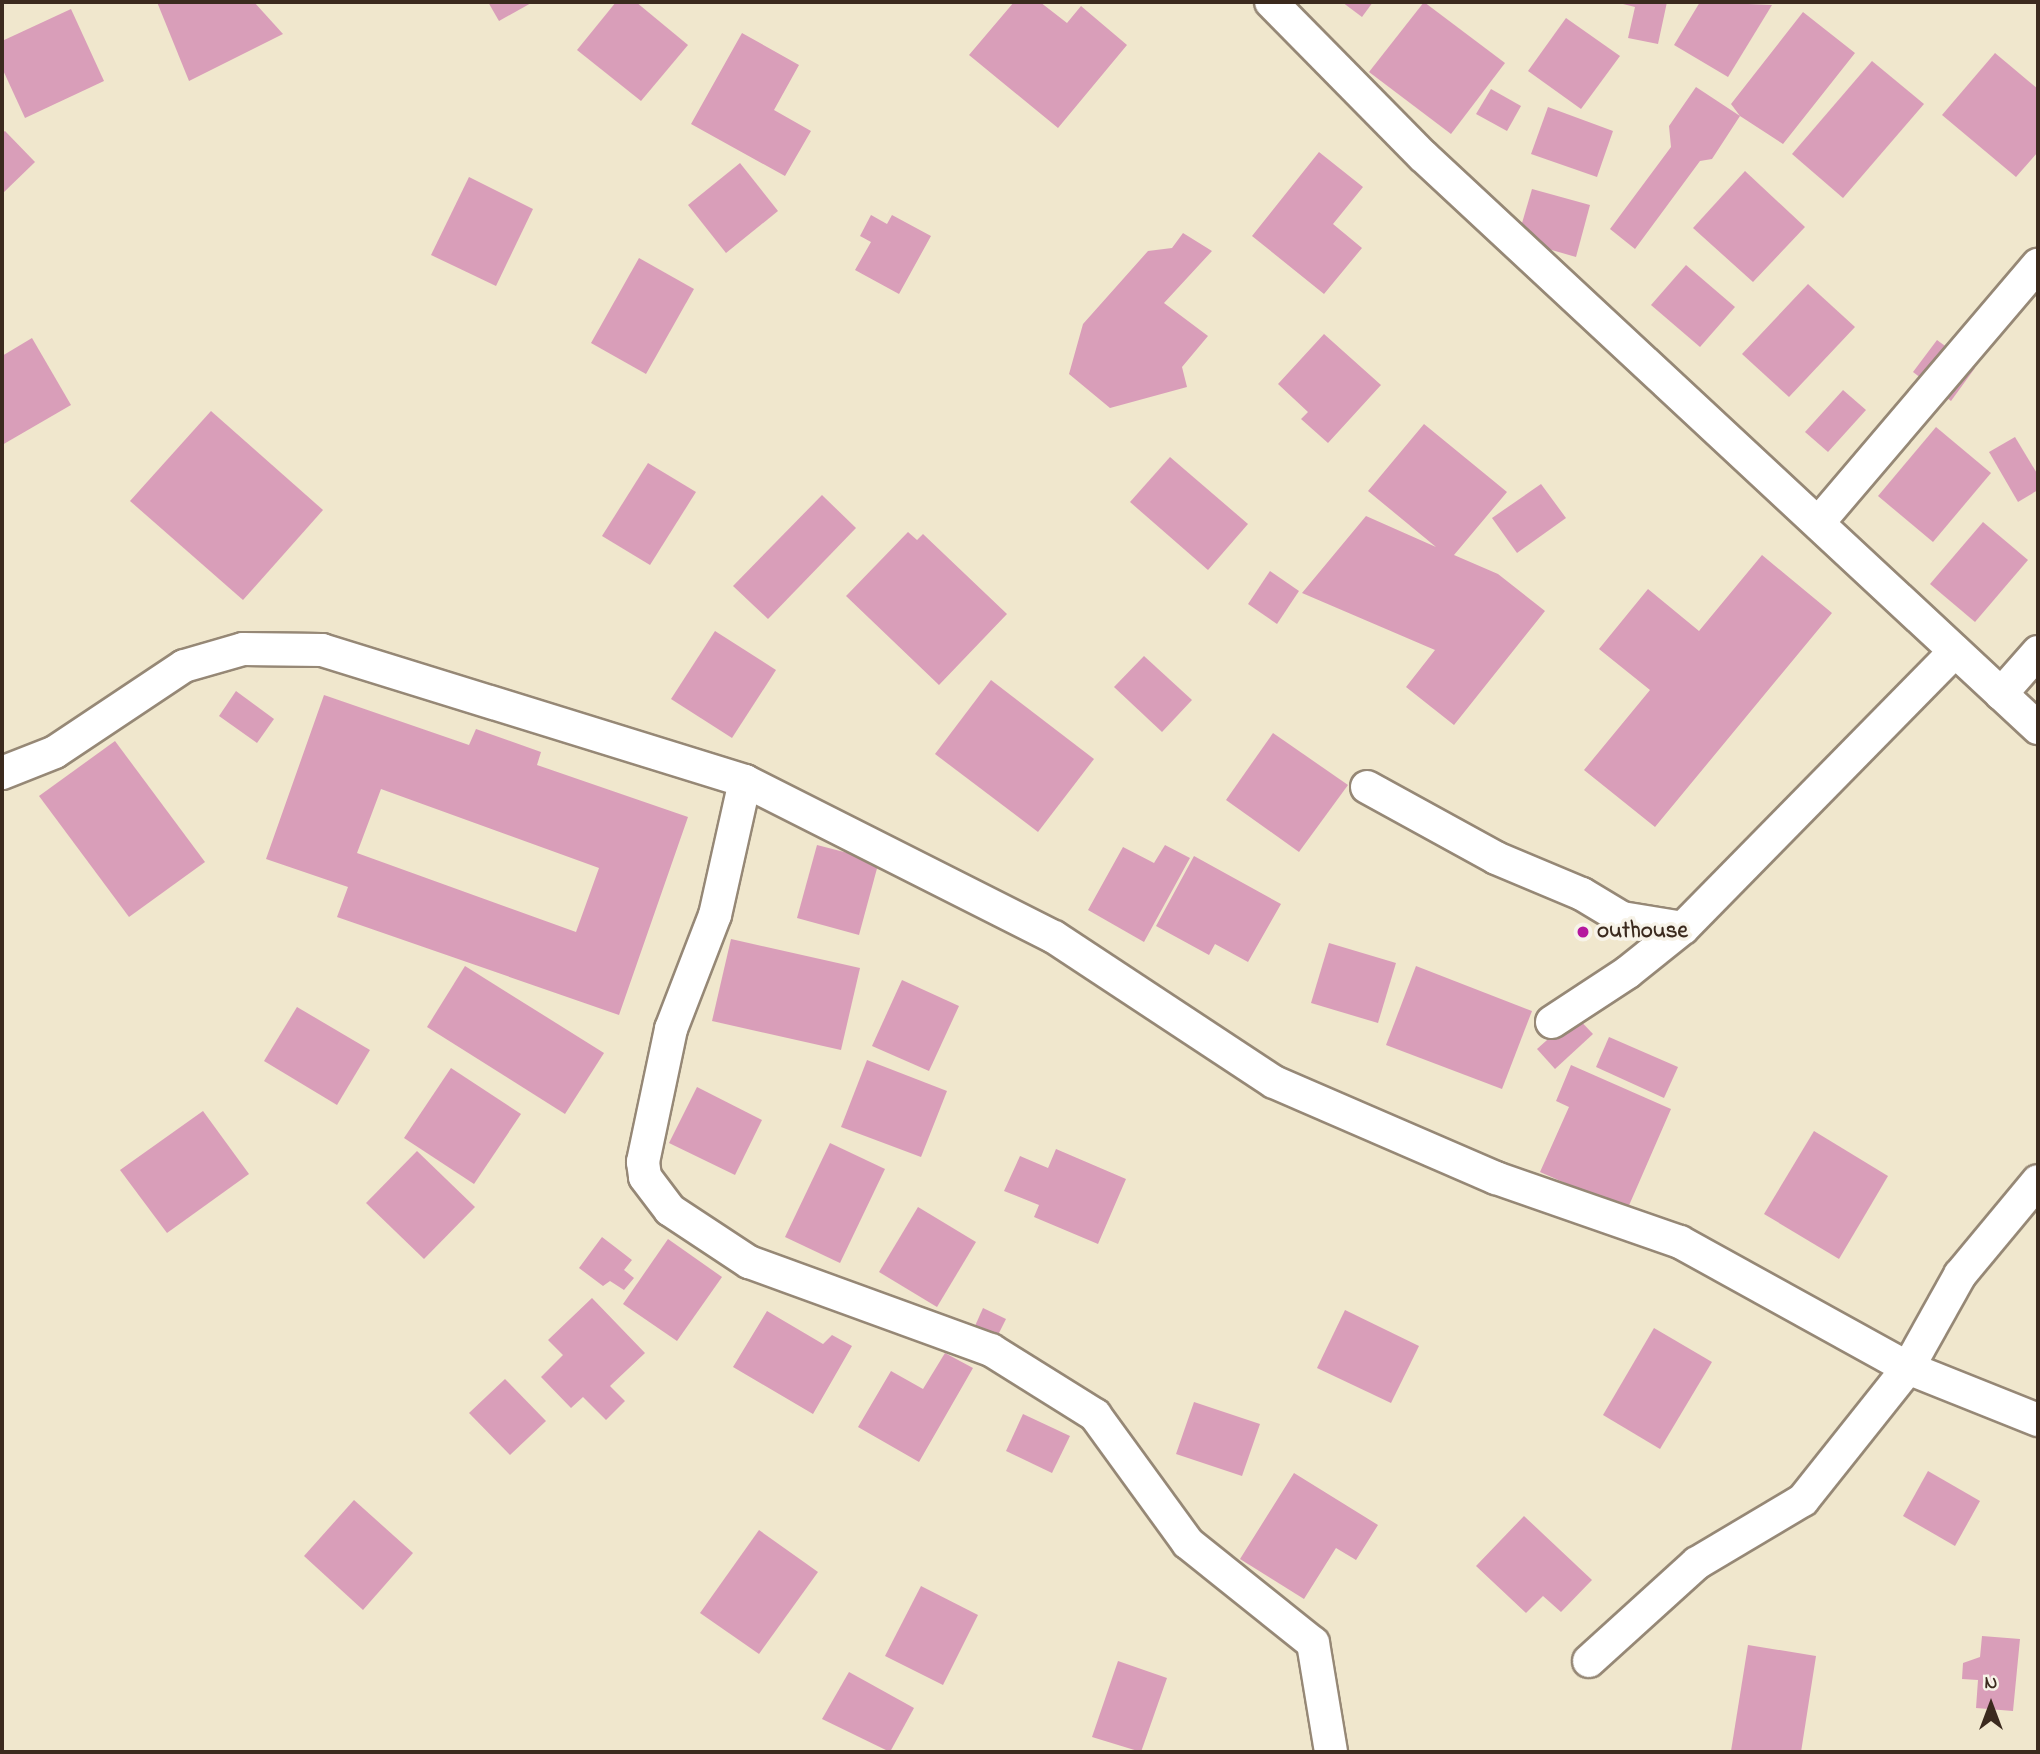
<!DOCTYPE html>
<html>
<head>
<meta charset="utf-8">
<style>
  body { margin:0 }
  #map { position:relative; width:2040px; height:1754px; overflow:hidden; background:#f0e7cd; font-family:"Indie Flower",sans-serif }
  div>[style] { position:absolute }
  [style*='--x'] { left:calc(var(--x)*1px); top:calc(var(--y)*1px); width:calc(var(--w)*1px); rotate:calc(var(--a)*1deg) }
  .building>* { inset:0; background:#d99eb9 }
  .roads { filter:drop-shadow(2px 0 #968876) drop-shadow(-2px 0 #968876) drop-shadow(0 2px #968876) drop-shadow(0 -2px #968876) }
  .street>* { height:32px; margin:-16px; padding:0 16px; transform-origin:16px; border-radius:16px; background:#fff }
  .dots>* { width:19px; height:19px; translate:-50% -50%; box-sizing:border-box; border:4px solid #f7f3e8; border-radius:50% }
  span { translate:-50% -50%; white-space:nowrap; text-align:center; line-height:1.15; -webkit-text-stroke:7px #f7f3e8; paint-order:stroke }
  .poi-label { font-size:23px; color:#3b2a1e; font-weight:700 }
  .left { translate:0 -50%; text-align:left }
  .frame { position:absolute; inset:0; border:4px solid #3b2a1e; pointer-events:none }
  .north { position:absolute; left:1956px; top:1670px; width:70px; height:70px; -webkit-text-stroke:5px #f7f3e8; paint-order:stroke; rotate:0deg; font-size:19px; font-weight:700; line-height:28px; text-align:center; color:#3b2a1e }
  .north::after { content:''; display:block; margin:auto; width:24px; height:32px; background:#3b2a1e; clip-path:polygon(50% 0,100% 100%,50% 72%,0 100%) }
</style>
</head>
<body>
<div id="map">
  <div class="building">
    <i style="clip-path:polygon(157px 2px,254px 2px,283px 34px,189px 81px)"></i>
    <i style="clip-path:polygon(488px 2px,533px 2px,499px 21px)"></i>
    <i style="clip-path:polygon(616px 2px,636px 2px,688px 45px,641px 101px,577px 50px)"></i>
    <i style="clip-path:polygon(1014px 2px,1040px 2px,1067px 23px,1081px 6px,1127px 45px,1058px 128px,969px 55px)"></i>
    <i style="clip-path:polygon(1342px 2px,1373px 2px,1362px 17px)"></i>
    <i style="clip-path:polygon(1424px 2px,1505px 63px,1451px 134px,1369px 72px)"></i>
    <i style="clip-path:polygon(1615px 2px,1667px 2px,1658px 44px,1628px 38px,1635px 7px)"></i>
    <i style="clip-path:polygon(1700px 2px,1772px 5px,1728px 77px,1674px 45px)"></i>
    <i style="clip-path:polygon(71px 9px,104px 81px,25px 118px,2px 68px,2px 41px)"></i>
    <i style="clip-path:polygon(1803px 12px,1855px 53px,1783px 144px,1740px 116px,1712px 159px,1700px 161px,1635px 249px,1610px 229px,1671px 147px,1669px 126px,1696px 87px,1740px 116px,1731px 104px)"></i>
    <i style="clip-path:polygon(1566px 18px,1620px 56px,1581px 109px,1528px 71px)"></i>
    <i style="clip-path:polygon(742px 33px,799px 65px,774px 110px,811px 131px,785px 176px,691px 124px)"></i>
    <i style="clip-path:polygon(1995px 53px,2038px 89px,2038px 152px,2016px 177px,1942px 115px)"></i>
    <i style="clip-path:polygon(1872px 61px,1924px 104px,1843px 198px,1792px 154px)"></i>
    <i style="clip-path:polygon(1491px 89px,1521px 106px,1507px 131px,1476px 114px)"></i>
    <i style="clip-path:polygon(1548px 107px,1613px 131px,1597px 177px,1531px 154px)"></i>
    <i style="clip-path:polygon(5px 131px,35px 162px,2px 194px,2px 133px)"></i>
    <i style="clip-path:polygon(1319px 152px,1363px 187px,1333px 224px,1362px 248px,1324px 294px,1252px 236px)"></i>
    <i style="clip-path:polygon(740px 163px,778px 211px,726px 253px,688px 205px)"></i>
    <i style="clip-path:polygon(1745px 171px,1805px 227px,1753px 282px,1693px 228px)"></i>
    <i style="clip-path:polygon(469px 177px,533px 209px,496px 286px,431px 255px)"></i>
    <i style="clip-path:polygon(1532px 189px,1590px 205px,1576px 257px,1517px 240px)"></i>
    <i style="clip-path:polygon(871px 215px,887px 224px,892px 215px,931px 236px,899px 294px,855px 270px,871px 242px,860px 236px)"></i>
    <i style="clip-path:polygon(1183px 233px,1212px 251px,1164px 303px,1208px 336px,1182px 367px,1187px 387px,1110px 408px,1069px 374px,1083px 324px,1148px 251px,1172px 248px)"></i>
    <i style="clip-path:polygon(639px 258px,694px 289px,646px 374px,591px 343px)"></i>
    <i style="clip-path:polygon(1686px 265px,1735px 307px,1700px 347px,1651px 305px)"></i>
    <i style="clip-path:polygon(1808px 284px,1855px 327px,1789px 397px,1742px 354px)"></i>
    <i style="clip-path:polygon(1324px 334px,1381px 385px,1328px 443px,1301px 419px,1308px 412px,1278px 384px)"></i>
    <i style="clip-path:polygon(32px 338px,71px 405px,2px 445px,2px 356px)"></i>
    <i style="clip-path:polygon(1937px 340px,1975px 368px,1951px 401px,1913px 372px)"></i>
    <i style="clip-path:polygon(1843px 390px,1866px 410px,1828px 452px,1805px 432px)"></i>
    <i style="clip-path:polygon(211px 411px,323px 510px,243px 600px,130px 501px)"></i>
    <i style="clip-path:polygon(1424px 424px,1507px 492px,1454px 555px,1498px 574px,1545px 611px,1454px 725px,1406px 687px,1435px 650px,1302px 593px,1366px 516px,1436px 547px,1368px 491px)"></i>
    <i style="clip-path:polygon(1936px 427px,1991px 473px,1933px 542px,1878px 496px)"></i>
    <i style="clip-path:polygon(2015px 437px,2038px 475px,2038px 490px,2018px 502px,1989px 452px)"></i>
    <i style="clip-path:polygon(1170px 457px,1248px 524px,1208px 570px,1130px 502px)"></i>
    <i style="clip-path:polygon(648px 463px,696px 492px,650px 565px,602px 536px)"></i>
    <i style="clip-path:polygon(1541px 484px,1566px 518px,1517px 553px,1492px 518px)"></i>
    <i style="clip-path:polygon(822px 495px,856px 528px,768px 619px,733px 586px)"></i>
    <i style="clip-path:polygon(1983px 522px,2028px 560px,1975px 622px,1930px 584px)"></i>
    <i style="clip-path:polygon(908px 532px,917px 540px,923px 534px,1007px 614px,939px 685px,846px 596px)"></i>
    <i style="clip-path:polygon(1762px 555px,1832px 613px,1655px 827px,1584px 770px,1650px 690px,1599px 649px,1648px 589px,1699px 631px)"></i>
    <i style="clip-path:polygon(1270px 571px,1299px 591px,1277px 624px,1248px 604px)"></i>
    <i style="clip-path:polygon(715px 631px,776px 670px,732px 738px,671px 699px)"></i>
    <i style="clip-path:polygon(1144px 656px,1192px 700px,1162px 732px,1114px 687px)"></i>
    <i style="clip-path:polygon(991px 680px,1094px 759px,1038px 832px,935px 754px)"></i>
    <i style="clip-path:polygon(236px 691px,274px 719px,257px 743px,219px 716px)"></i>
    <i style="clip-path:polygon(evenodd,324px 695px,469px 745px,476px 729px,541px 752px,537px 765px,688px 817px,619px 1015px,337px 917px,348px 887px,266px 859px,324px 695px,381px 789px,599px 868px,576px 932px,357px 853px,381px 789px)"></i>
    <i style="clip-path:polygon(1273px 733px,1348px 785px,1299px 852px,1226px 800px)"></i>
    <i style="clip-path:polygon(115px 741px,205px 862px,129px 917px,39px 796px)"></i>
    <i style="clip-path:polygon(817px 845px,879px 861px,859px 935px,797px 918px)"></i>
    <i style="clip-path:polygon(1165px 845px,1190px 858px,1144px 942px,1088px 910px,1123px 847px,1154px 863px)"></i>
    <i style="clip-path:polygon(1194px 856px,1281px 904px,1248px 962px,1215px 944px,1209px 955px,1156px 926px)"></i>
    <i style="clip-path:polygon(1588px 925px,1589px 938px,1577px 939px,1577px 926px)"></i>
    <i style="clip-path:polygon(731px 939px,860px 968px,841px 1050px,712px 1021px)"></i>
    <i style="clip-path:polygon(1329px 943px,1396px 963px,1378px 1023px,1311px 1003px)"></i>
    <i style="clip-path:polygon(465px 966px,604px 1053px,565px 1114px,427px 1027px)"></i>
    <i style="clip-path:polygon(1416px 966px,1532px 1011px,1502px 1089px,1386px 1045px)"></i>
    <i style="clip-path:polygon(902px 980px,959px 1006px,929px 1071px,872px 1046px)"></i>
    <i style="clip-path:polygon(297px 1007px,370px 1050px,337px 1105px,264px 1061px)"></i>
    <i style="clip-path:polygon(1575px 1015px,1593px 1034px,1555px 1069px,1537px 1049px)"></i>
    <i style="clip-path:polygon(1609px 1037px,1678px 1067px,1664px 1098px,1596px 1067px)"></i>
    <i style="clip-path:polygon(867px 1060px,947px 1091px,921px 1157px,841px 1127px)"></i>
    <i style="clip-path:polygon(1571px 1065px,1671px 1109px,1627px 1210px,1540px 1172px,1569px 1107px,1556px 1101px)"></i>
    <i style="clip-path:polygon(451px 1068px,521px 1114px,474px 1184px,404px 1138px)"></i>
    <i style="clip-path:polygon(697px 1087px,762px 1120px,735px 1175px,669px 1143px)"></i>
    <i style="clip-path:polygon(203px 1111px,249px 1174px,167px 1233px,120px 1170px)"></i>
    <i style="clip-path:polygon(1814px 1131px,1888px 1176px,1839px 1259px,1764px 1214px)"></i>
    <i style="clip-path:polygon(830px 1143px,885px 1169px,840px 1263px,785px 1237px)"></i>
    <i style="clip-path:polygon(1056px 1149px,1126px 1179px,1098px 1244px,1034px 1217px,1039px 1205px,1004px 1191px,1020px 1156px,1048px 1168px)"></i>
    <i style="clip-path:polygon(417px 1151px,475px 1207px,424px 1259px,366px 1203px)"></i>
    <i style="clip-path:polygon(918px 1207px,976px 1242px,937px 1307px,879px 1272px)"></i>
    <i style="clip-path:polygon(602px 1237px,632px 1260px,624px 1270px,634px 1278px,624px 1290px,610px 1281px,603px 1286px,579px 1268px)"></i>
    <i style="clip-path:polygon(668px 1239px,722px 1277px,677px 1341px,623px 1304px)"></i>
    <i style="clip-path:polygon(592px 1298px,645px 1353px,610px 1386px,625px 1401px,606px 1420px,583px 1397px,571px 1408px,541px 1377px,563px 1355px,548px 1340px)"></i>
    <i style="clip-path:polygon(983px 1308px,1006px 1319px,997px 1337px,975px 1326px)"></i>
    <i style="clip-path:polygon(1345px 1310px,1419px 1346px,1391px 1403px,1317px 1368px)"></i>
    <i style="clip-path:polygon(767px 1311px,823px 1344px,832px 1335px,852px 1346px,813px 1414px,733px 1367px)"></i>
    <i style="clip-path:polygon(1654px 1328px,1712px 1362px,1660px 1449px,1603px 1415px)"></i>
    <i style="clip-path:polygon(945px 1353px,973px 1368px,919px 1462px,858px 1427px,891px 1371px,923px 1389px)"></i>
    <i style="clip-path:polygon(505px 1379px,546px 1421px,510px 1455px,469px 1413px)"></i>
    <i style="clip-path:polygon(1194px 1402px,1260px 1424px,1242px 1476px,1176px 1454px)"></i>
    <i style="clip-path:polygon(1023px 1414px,1070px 1436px,1052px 1473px,1006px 1451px)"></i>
    <i style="clip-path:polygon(1928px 1471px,1980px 1501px,1955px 1546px,1903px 1516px)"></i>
    <i style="clip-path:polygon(1294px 1473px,1378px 1525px,1356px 1560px,1336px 1548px,1304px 1599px,1240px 1559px)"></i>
    <i style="clip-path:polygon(354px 1500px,413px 1553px,363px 1610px,304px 1556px)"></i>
    <i style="clip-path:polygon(1524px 1516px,1592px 1580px,1561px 1612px,1543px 1596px,1526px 1613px,1476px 1566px)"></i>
    <i style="clip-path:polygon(759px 1530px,818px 1572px,759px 1654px,700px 1613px)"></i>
    <i style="clip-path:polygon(921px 1586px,978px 1615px,943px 1685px,885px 1656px)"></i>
    <i style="clip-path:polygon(1982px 1636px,2020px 1639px,2013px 1711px,1976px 1708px,1978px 1680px,1962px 1679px,1963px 1663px,1980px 1657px)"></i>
    <i style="clip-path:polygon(1748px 1645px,1816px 1656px,1801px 1752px,1731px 1751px)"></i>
    <i style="clip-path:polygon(1118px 1661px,1167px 1678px,1141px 1752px,1092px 1737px)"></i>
    <i style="clip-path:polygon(849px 1672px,914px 1708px,890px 1752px,822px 1719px)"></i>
  </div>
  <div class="roads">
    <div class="street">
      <i style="--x:1271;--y:2;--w:216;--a:45.4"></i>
      <i style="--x:1423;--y:156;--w:840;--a:42.93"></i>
      <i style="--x:1819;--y:522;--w:338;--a:-49.6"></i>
      <i style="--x:2001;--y:694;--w:56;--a:-48.6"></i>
      <i style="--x:2;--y:773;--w:57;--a:-21.6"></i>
      <i style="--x:55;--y:752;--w:155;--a:-33.7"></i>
      <i style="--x:184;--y:666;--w:61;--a:-16.1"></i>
      <i style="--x:243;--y:649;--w:79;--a:0.7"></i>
      <i style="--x:322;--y:650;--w:443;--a:17.2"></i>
      <i style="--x:745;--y:781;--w:346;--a:26.8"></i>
      <i style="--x:1054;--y:937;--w:263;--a:33.4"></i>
      <i style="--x:1274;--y:1082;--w:242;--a:23.4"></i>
      <i style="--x:1496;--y:1178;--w:195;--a:19.2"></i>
      <i style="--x:1680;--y:1242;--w:260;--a:28.9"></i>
      <i style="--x:1908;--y:1368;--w:140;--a:21.8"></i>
      <i style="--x:745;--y:781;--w:137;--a:102.6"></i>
      <i style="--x:715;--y:915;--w:122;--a:111.1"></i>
      <i style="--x:671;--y:1029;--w:136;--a:101.9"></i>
      <i style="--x:643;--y:1162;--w:15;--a:82"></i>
      <i style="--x:645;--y:1177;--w:41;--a:52.9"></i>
      <i style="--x:670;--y:1210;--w:95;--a:33.4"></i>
      <i style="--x:749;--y:1262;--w:258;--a:20"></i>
      <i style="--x:991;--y:1350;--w:123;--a:32"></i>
      <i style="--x:1095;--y:1415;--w:158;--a:54"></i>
      <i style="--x:1188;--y:1543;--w:160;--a:38.7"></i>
      <i style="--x:1313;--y:1643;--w:110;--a:80.6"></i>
      <i style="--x:1367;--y:787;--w:147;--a:28.8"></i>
      <i style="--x:1496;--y:858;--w:93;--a:22.7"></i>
      <i style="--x:1582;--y:894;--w:47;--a:31"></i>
      <i style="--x:1622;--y:918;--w:62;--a:9.3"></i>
      <i style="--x:1552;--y:1022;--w:91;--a:-33.3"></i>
      <i style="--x:1628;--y:972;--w:70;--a:-38.7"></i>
      <i style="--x:1683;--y:928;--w:388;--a:-45.5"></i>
      <i style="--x:1589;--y:1661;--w:146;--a:-42.2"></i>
      <i style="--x:1697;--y:1563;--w:123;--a:-30.7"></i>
      <i style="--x:1803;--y:1500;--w:169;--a:-51.5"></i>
      <i style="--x:1908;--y:1368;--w:107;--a:-60.8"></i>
      <i style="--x:1960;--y:1275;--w:122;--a:-50.3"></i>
    </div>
  </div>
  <div class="dots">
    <i style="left:1583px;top:932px;background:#b5179e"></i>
  </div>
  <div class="poi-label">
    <span class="left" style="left:1597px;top:932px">outhouse</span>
  </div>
  <div class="frame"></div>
  <div class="north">N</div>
</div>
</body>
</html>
